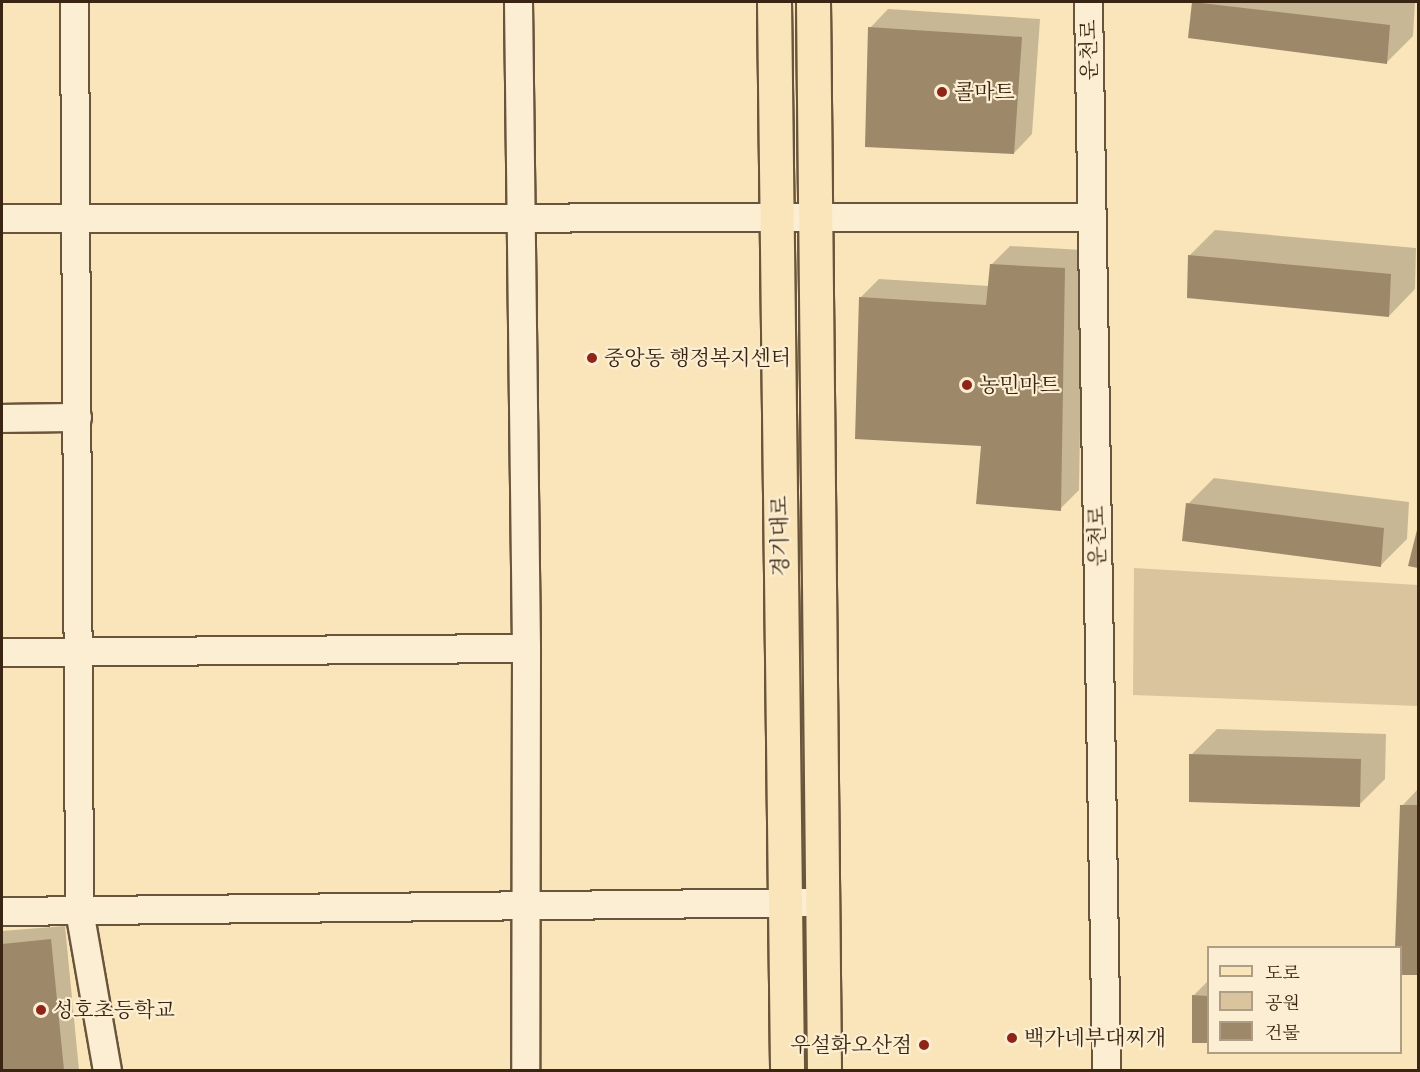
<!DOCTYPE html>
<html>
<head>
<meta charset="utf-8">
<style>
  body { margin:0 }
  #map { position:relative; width:1420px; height:1072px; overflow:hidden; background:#fae5ba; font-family:"IM FELL Great Primer","Noto Serif KR",serif }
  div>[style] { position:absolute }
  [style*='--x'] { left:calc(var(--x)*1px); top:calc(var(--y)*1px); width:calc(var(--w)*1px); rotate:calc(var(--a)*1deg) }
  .green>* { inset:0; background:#d9c49d }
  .shadow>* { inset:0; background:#0003 }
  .building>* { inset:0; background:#9d8969 }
  .roads { filter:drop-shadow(2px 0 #69553c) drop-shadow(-2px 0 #69553c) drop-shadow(0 2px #69553c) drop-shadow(0 -2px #69553c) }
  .street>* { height:27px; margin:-13.5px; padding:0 13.5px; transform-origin:13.5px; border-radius:13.5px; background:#fceed2 }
  .primary>* { height:33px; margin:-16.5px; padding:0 16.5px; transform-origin:16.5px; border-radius:16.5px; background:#fae5ba }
  .dots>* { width:16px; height:16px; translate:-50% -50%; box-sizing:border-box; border:3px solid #fceed2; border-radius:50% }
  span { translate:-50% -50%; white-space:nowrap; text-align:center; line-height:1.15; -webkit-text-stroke:4.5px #fceed2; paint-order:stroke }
  .street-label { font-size:21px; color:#392512 }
  .poi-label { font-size:21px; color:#392512 }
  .left { translate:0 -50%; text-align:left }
  .right { translate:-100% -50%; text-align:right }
  .frame { position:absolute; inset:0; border:3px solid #392512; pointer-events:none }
  .legend { position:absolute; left:1207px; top:946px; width:195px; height:108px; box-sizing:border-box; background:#fceed2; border:2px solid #ae9e85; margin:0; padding:8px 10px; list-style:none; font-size:18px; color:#392512 }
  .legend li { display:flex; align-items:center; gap:12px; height:30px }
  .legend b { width:30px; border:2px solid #ae9e85 }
</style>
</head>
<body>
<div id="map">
  <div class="green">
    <i style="clip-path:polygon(1134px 568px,1418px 585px,1418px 706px,1133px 695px)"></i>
  </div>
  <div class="shadow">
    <i style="clip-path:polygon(1194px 2px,1415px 2px,1413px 36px,1387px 62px,1190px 36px)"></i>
    <i style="clip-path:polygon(888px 9px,1040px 19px,1032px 134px,1014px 153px,870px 28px)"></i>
    <i style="clip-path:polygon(1215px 230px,1416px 248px,1415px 289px,1389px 316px,1189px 256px)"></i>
    <i style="clip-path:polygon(1010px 246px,1083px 250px,1079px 490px,1060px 509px,983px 445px,860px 298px,879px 279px,989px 286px,991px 265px)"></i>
    <i style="clip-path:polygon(1214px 478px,1409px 502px,1407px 539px,1381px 565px,1188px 504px)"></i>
    <i style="clip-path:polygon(1418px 529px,1418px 566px,1410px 565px)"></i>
    <i style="clip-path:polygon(1217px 729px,1386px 734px,1385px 779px,1359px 805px,1191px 755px)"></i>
    <i style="clip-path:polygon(1418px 789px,1418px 974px,1400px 973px,1402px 806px)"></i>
    <i style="clip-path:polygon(65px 926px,79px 1070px,2px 1070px,2px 931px)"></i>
    <i style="clip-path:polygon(1208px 981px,1208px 1042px,1194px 1041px,1193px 996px)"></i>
  </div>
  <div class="building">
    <i style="clip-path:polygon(1192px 2px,1390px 25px,1387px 64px,1188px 38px)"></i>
    <i style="clip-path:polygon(868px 27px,1022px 37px,1014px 154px,865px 147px)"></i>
    <i style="clip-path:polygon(1188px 255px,1391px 274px,1389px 317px,1187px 298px)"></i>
    <i style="clip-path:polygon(990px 264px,1065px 268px,1061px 511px,976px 504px,981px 446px,855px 439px,859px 297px,986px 305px)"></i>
    <i style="clip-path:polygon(1186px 503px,1384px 528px,1381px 567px,1182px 541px)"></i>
    <i style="clip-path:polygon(1418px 526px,1418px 568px,1408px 566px)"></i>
    <i style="clip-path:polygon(1189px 754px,1361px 759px,1360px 807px,1189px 802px)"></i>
    <i style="clip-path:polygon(1400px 805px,1418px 805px,1418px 975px,1400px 975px,1400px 948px,1395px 948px)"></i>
    <i style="clip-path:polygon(51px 939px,64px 1070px,2px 1070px,2px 944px)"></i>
    <i style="clip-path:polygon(1192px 995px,1208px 996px,1208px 1043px,1192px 1043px)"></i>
  </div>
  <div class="roads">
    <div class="street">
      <i style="--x:74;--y:2;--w:908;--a:89.68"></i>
      <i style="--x:79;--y:910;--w:162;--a:80.1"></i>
      <i style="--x:518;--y:2;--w:646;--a:89.29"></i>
      <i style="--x:526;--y:648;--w:422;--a:90.1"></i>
      <i style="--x:1088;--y:2;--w:1068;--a:89.03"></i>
      <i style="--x:2;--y:218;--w:1089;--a:-0.05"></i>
      <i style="--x:2;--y:418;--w:75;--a:-0.8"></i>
      <i style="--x:2;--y:652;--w:524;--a:-0.44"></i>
      <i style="--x:2;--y:911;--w:821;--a:-0.63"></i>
    </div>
    <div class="primary">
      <i style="--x:774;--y:2;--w:1068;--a:89.3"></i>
      <i style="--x:813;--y:2;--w:1068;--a:89.41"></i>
    </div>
  </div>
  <div class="dots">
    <i style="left:942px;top:92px;background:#8f2418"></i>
    <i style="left:592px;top:358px;background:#8f2418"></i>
    <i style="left:967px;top:385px;background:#8f2418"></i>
    <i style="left:41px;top:1010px;background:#8f2418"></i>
    <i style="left:1012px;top:1038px;background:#8f2418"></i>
    <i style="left:924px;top:1045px;background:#8f2418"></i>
  </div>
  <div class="street-label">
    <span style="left:1089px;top:50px;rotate:-91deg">운천로</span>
    <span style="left:780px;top:536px;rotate:-91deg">경기대로</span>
    <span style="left:1097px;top:536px;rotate:-91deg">운천로</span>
  </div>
  <div class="poi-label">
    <span class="left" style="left:954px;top:92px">콜마트</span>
    <span class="left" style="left:604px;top:358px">중앙동 행정복지센터</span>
    <span class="left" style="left:979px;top:385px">농민마트</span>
    <span class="left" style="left:53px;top:1010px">성호초등학교</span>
    <span class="left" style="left:1024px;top:1038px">백가네부대찌개</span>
    <span class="right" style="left:912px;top:1045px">우설화오산점</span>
  </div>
  <div class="frame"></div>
  <ul class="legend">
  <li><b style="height:8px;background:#fae5ba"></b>도로</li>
  <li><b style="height:16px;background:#d9c49d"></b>공원</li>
  <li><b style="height:16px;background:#9d8969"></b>건물</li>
  </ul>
</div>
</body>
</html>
